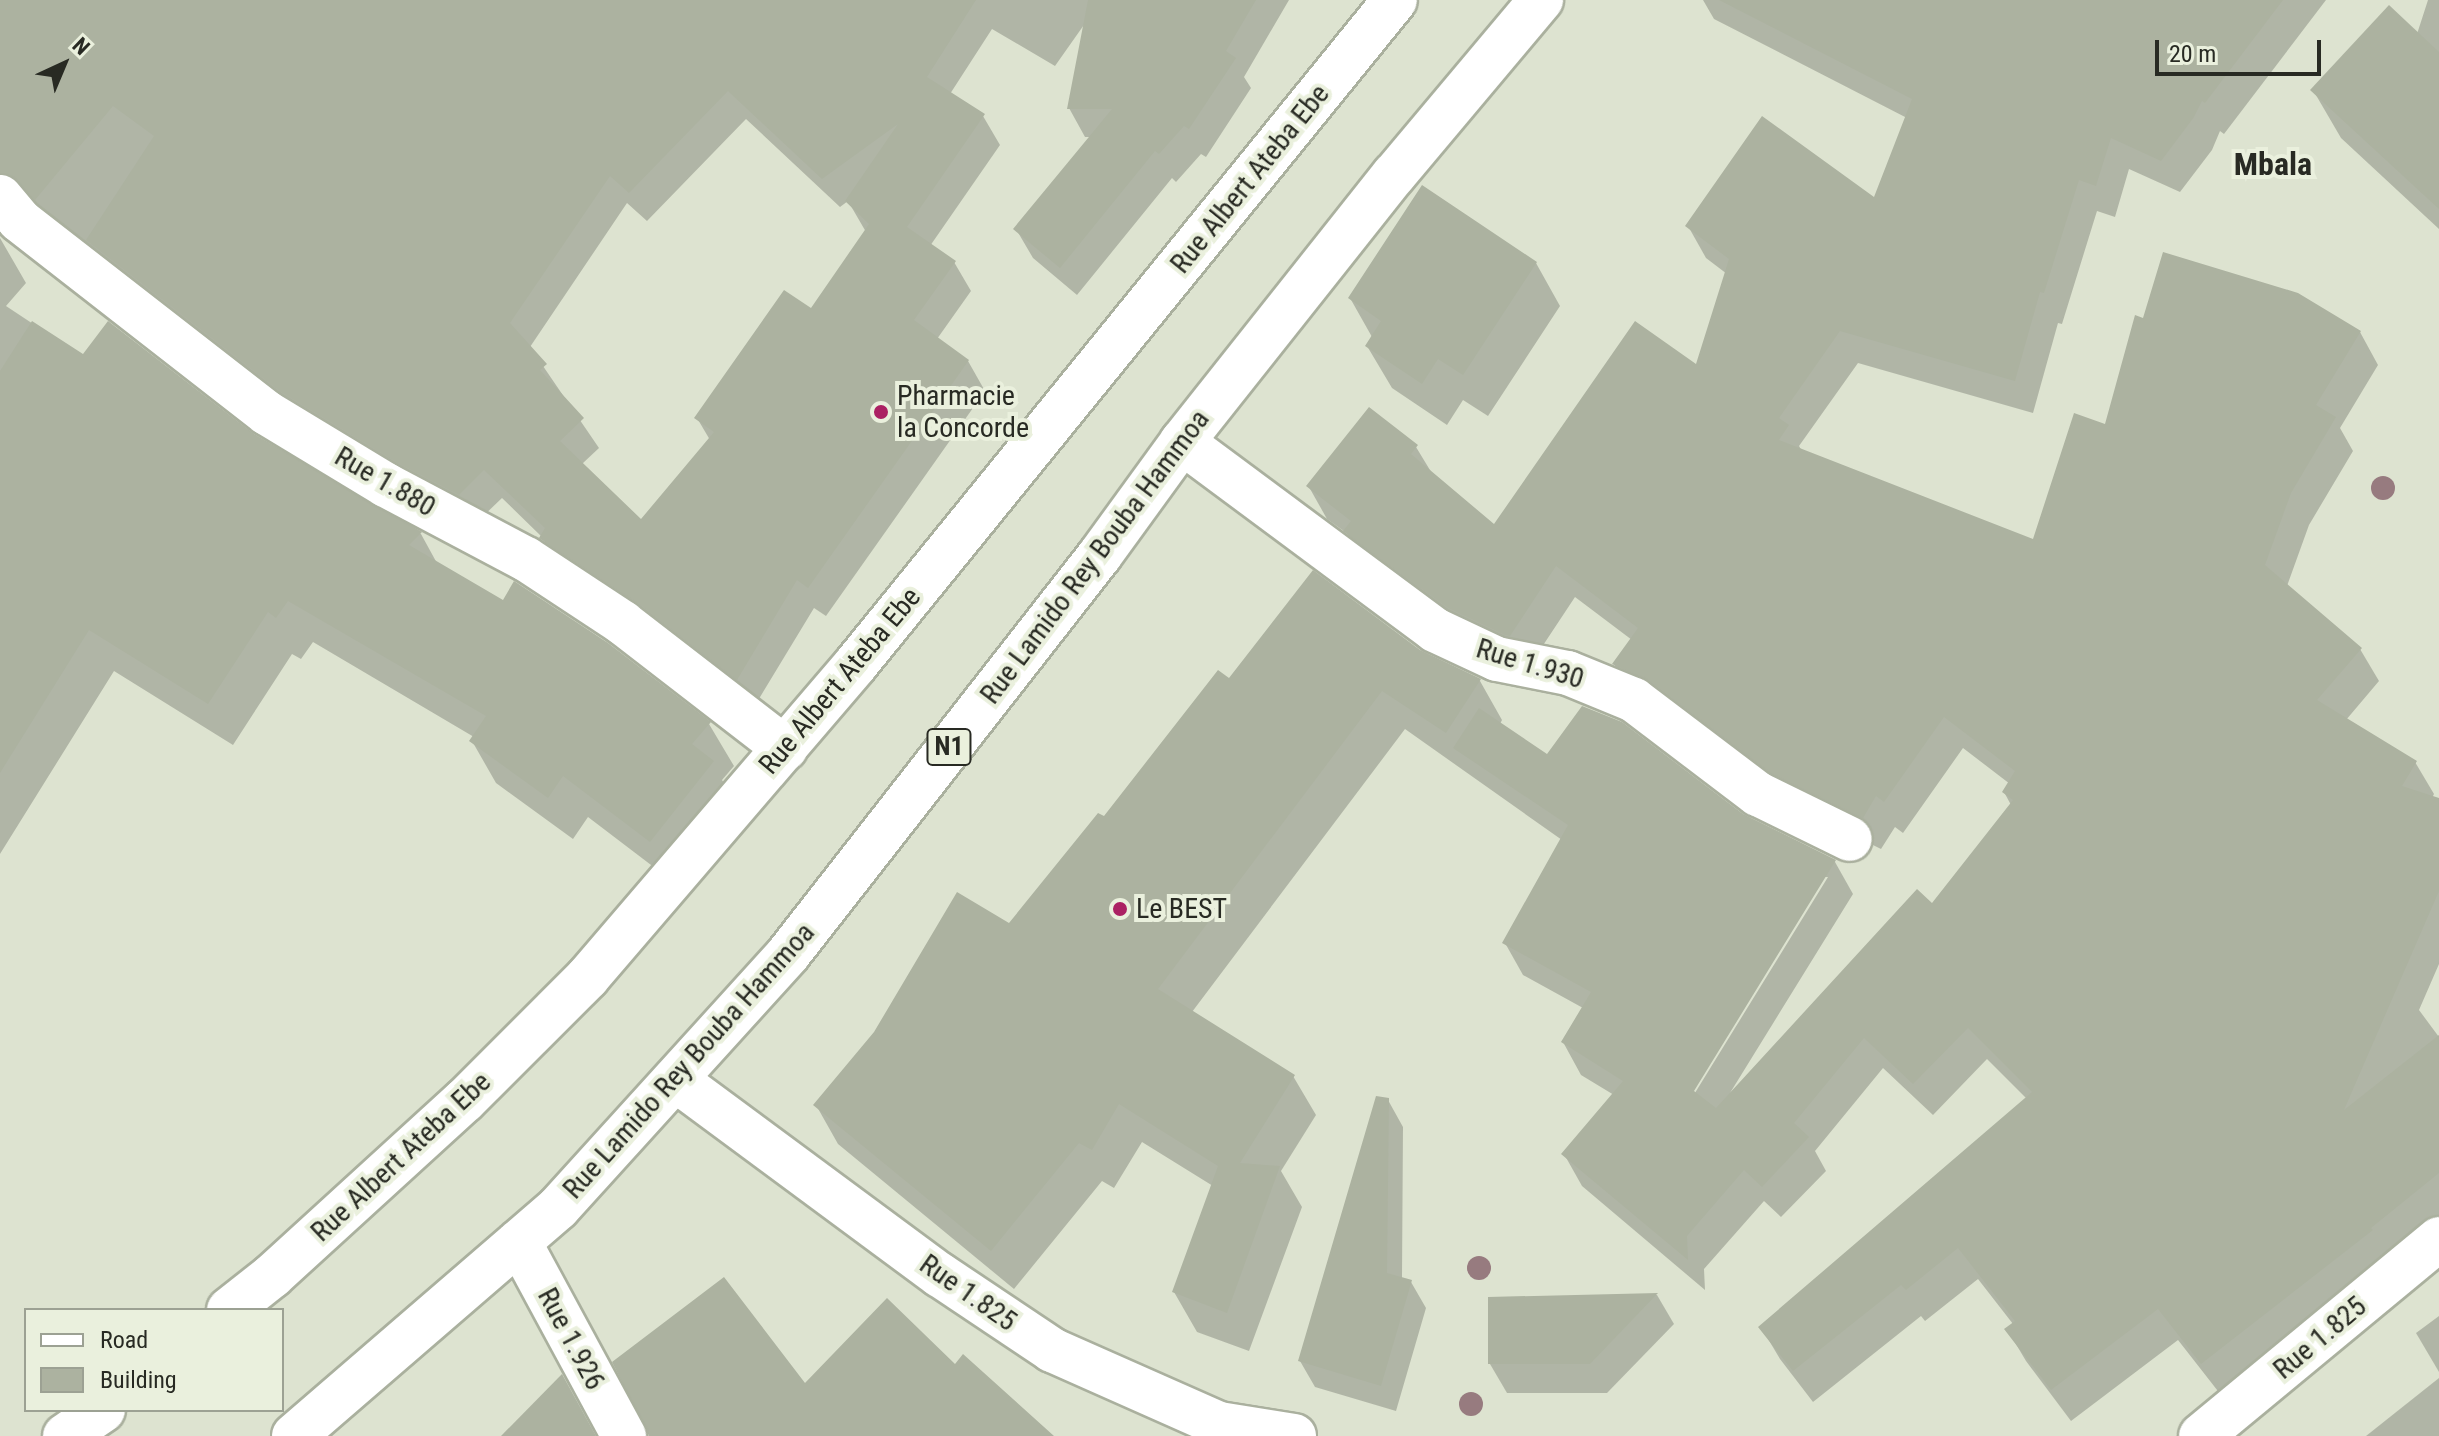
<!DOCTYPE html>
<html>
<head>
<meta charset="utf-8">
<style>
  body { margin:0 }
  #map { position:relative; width:2439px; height:1436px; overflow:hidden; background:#dde3d0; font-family:"Roboto Condensed",sans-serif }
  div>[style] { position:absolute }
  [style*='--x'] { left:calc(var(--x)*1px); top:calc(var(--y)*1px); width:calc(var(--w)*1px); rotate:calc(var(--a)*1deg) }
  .shadow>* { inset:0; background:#0003 }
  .building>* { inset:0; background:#acb2a0 }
  .roads { filter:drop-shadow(2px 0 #aab09e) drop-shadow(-2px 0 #aab09e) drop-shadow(0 2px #aab09e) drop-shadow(0 -2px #aab09e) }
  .minor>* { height:44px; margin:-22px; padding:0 22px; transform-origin:22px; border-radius:22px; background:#fff }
  .highway>* { height:44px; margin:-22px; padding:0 22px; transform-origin:22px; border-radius:22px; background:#fff }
  .trees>* { width:24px; height:24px; margin:-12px; border-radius:50%; background:#977b7f }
  .dots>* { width:22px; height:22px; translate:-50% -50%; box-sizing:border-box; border:4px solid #eaf0dd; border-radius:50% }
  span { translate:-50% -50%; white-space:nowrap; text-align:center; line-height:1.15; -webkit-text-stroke:8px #eaf0dd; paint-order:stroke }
  .shield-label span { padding:2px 6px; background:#eaf0dd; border:2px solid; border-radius:6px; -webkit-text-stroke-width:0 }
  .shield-label { font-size:26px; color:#282a23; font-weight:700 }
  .street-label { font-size:28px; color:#282a23 }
  .poi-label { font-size:28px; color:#282a23 }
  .left { translate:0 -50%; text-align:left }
  .quarter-label { font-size:32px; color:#282a23; font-weight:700 }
  .legend { position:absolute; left:24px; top:1308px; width:260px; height:104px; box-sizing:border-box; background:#eaf0dd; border:2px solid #9ca193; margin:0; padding:10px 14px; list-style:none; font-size:24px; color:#282a23 }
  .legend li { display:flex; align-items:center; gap:16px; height:40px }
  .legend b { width:40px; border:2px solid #9ca193 }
  .north { position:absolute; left:24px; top:24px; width:80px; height:80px; -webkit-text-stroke:6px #eaf0dd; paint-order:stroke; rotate:44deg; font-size:22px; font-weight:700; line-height:32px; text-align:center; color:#282a23 }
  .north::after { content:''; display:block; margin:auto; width:28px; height:36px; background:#282a23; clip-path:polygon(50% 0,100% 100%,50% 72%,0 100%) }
  .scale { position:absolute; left:2155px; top:40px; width:166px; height:36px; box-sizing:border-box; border:4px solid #282a23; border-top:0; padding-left:10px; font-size:24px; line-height:28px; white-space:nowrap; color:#282a23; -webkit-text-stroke:6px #eaf0dd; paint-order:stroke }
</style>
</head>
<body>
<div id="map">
  <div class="shadow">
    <i style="clip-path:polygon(evenodd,0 0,1289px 0,1244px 77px,1251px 88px,1206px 157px,1201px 154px,1176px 182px,1172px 178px,1077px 295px,1033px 258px,1016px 229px,1091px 137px,1085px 137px,1069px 108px,1086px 22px,1055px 66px,992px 29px,950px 94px,983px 116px,1000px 145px,930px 246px,954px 262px,971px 291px,937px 339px,968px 361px,985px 391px,826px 616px,814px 608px,754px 707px,558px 567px,542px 537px,502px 498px,476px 523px,300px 421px,56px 231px,0 174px,0 0,746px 119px,840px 207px,848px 201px,866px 232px,811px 311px,697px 418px,710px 440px,641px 522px,582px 464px,599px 448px,530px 347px,627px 203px,647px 221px,746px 119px)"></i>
    <i style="clip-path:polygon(evenodd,1703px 0,2326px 0,2224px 134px,2220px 131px,2212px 150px,2180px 192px,2129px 169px,2115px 217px,2097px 211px,2062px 324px,2058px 323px,2033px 413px,1858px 363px,1799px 446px,1802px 451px,2034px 542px,2107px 426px,2360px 332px,2378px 365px,2340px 428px,2353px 451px,2309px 525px,2287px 586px,2360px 649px,2379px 681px,2346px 720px,2415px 762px,2434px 794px,2432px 798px,2439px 800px,2439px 964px,2419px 1010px,2439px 1037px,2439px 1220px,2221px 1395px,2178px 1340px,2071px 1421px,2026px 1361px,2007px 1329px,2013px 1324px,1978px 1279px,1925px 1321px,1921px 1316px,1813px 1402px,1780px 1359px,1761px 1327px,2027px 1099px,1987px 1059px,1933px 1115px,1883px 1068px,1815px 1151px,1826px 1171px,1781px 1217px,1764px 1201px,1704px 1269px,1705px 1290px,1582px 1186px,1564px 1154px,1614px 1095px,1581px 1075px,1563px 1042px,1583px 1008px,1523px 975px,1505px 943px,1562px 840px,1405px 729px,1192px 1012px,1293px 1076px,1316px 1115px,1281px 1171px,1302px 1207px,1249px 1351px,1197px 1332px,1174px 1292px,1213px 1186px,1142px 1142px,1114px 1188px,1102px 1181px,1014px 1289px,838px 1144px,816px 1105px,1009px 925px,1229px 680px,1419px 652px,1480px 681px,1502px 720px,1500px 724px,1548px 757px,1746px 818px,1835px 862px,1853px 894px,1730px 1093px,1933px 906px,2011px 805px,2004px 792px,2010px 784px,1963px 748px,1903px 833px,1895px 827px,1881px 849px,1792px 805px,1633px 696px,1614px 664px,1632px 640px,1575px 597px,1528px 668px,1364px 563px,1348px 534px,1327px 519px,1309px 487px,1416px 447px,1433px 475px,1494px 527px,1697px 367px,1727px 274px,1706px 258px,1688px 226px,1875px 200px,1907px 118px,1714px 19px,1703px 0,1824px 877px,1828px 877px,1690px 1101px,1687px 1098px,1824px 877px)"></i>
    <i style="clip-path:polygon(2428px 0,2439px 0,2439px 229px,2341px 138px,2313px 90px,2417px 34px)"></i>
    <i style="clip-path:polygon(0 238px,26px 283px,6px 306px,83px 357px,253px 436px,421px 534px,438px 565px,709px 724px,734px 766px,722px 780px,737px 805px,676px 884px,588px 817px,573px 839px,496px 783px,472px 741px,474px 737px,313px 642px,301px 659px,292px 654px,233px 745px,114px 671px,0 854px)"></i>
    <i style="clip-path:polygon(1536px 263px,1560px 306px,1488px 416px,1463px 400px,1447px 425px,1392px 388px,1367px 346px,1372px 337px,1350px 298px)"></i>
    <i style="clip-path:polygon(1388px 1100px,1403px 1127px,1402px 1279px,1411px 1282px,1426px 1308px,1396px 1411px,1315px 1387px,1300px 1361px)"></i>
    <i style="clip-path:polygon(1657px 1295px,1674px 1324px,1607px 1393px,1507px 1393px,1490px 1364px,1490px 1299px)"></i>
    <i style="clip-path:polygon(2439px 1316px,2439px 1372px,2416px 1333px)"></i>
    <i style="clip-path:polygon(2439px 1378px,2439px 1436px,2366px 1436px)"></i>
  </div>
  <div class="building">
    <i style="clip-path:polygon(evenodd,0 0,976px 0,927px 77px,985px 114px,907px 227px,956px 261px,914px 320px,969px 360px,808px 588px,797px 580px,737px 680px,638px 603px,539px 538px,545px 528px,484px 470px,459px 495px,398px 463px,281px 392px,86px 240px,154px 136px,113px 106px,35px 200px,19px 181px,0 173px,0 0,728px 91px,822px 179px,898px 124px,845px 201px,869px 224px,811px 308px,784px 290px,694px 418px,714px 432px,641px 519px,560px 441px,584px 418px,540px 370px,547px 364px,510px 323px,610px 176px,629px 193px,728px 91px)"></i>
    <i style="clip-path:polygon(1088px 0,1256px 0,1226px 51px,1236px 58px,1189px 129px,1184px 126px,1159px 154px,1155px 151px,1060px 268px,1013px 229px,1112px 109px,1067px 109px)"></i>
    <i style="clip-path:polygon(1719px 0,2283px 0,2205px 103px,2202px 101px,2194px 117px,2161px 161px,2111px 138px,2096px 186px,2079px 180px,2044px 293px,2040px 292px,2015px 381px,1840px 331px,1779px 418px,1789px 425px,1779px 440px,2033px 539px,2074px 413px,2105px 424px,2135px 315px,2143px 318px,2163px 252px,2298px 293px,2361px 331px,2316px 405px,2336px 417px,2291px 493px,2265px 565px,2362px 648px,2317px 700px,2417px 761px,2402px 786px,2439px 798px,2439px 891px,2344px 1110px,2439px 1035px,2439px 1173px,2371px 1228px,2373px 1230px,2201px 1364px,2158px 1309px,2051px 1390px,2004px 1329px,2015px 1321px,1958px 1248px,1906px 1290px,1901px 1285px,1793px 1371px,1758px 1327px,2032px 1092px,1968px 1028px,1913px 1084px,1864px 1038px,1794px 1123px,1809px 1137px,1762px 1187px,1744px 1170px,1687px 1236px,1688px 1260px,1561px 1154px,1623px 1081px,1561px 1042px,1591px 992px,1502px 943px,1568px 825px,1453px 748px,1479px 708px,1547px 754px,1582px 706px,1622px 722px,1743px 814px,1836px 860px,1694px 1091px,1716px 1108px,1917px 889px,1932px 903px,2013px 800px,2002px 792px,2015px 771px,1944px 717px,1884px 802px,1876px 796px,1863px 818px,1771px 773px,1649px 680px,1612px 664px,1638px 628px,1556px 566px,1510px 636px,1505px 635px,1448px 608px,1343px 531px,1351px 521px,1306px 486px,1369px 407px,1418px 445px,1411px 454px,1494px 524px,1635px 321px,1696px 364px,1729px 259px,1685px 226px,1762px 116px,1874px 197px,1912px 99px)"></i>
    <i style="clip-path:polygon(2389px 5px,2439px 52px,2439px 209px,2310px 90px)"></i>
    <i style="clip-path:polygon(1422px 185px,1537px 262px,1463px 375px,1438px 359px,1422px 384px,1365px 346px,1381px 321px,1348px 298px)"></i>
    <i style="clip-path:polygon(32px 321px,83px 354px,108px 321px,254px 434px,422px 532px,409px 545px,503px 600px,514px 581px,608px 643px,711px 722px,692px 744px,714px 761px,650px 842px,563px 776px,548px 798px,469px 741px,486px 716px,288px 601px,276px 618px,268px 612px,208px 704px,89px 630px,0 773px,0 371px)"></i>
    <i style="clip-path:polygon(1313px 570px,1420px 650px,1481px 679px,1446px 733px,1382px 691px,1158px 989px,1295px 1075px,1240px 1163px,1280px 1166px,1227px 1313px,1172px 1292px,1218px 1166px,1119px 1104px,1092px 1150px,1079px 1143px,991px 1251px,813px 1105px,874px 1032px,957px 892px,1009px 923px,1098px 813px,1104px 816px,1218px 670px,1229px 678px)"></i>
    <i style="clip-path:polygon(1376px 1096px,1389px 1098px,1387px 1273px,1412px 1280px,1381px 1386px,1298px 1361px)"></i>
    <i style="clip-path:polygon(724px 1277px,805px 1383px,887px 1298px,955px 1364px,963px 1354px,1054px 1436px,649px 1436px,612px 1362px)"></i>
    <i style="clip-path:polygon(1658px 1293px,1590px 1364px,1488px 1364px,1488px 1297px)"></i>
    <i style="clip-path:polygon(562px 1374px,596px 1436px,501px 1436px)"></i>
  </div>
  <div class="roads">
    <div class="minor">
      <i style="--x:0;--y:197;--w:30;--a:50"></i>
      <i style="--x:19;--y:220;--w:314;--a:37.9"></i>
      <i style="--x:267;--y:413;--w:139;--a:31.2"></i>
      <i style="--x:386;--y:485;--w:158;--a:27.9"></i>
      <i style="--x:526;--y:559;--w:116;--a:33.4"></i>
      <i style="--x:623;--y:623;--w:205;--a:37.7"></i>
      <i style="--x:1182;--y:442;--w:315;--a:36.6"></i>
      <i style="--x:1435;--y:630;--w:68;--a:25.1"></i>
      <i style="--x:1497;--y:659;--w:72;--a:11.2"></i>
      <i style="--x:1568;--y:673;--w:71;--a:22.2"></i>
      <i style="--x:1634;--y:700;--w:156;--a:37.2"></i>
      <i style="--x:1758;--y:794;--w:102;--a:26.1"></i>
      <i style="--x:676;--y:1080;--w:328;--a:36.5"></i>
      <i style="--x:940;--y:1275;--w:135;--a:33.8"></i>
      <i style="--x:1052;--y:1350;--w:183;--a:23.9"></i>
      <i style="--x:1219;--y:1424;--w:76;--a:9.1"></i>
      <i style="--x:519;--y:1242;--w:221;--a:61.6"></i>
      <i style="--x:2201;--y:1436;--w:309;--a:-39.6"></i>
    </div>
    <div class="highway">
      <i style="--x:229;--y:1310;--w:55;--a:-38.3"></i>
      <i style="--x:272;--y:1276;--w:261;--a:-42.4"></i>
      <i style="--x:465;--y:1100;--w:173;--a:-45"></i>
      <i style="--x:587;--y:978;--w:413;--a:-49.4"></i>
      <i style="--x:856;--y:664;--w:855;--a:-50.93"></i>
      <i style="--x:65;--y:1436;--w:46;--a:-34.4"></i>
      <i style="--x:294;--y:1436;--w:349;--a:-40.8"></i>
      <i style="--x:558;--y:1208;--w:344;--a:-47.8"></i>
      <i style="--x:789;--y:953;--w:505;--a:-52"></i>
      <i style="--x:1100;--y:555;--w:140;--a:-54"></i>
      <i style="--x:1182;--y:442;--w:341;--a:-51.6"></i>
      <i style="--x:1394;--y:175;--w:229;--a:-50"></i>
    </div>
  </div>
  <div class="trees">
    <i style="left:2383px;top:488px"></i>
    <i style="left:1479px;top:1268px"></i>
    <i style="left:1471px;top:1404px"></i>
  </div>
  <div class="dots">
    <i style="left:881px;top:412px;background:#ab2163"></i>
    <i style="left:1120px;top:909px;background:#ab2163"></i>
  </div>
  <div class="shield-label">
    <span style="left:949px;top:747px">N1</span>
  </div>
  <div class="street-label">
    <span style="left:1250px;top:179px;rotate:-51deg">Rue Albert Ateba Ebe</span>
    <span style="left:385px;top:482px;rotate:30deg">Rue 1.880</span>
    <span style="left:1095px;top:557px;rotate:-53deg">Rue Lamido Rey Bouba Hammoa</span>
    <span style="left:1530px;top:664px;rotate:17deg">Rue 1.930</span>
    <span style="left:840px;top:681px;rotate:-50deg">Rue Albert Ateba Ebe</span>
    <span style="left:689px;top:1061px;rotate:-48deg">Rue Lamido Rey Bouba Hammoa</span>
    <span style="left:401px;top:1157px;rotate:-43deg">Rue Albert Ateba Ebe</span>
    <span style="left:968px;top:1293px;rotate:35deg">Rue 1.825</span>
    <span style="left:2320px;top:1338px;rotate:-40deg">Rue 1.825</span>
    <span style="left:571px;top:1339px;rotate:62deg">Rue 1.926</span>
  </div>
  <div class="poi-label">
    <span class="left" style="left:897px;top:412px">Pharmacie<br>la Concorde</span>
    <span class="left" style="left:1136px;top:909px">Le BEST</span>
  </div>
  <div class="quarter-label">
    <span style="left:2273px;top:164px">Mbala</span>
  </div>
  <ul class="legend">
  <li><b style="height:10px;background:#fff"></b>Road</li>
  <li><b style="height:22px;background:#acb2a0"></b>Building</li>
  </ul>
  <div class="north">N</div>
  <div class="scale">20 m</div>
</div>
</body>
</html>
